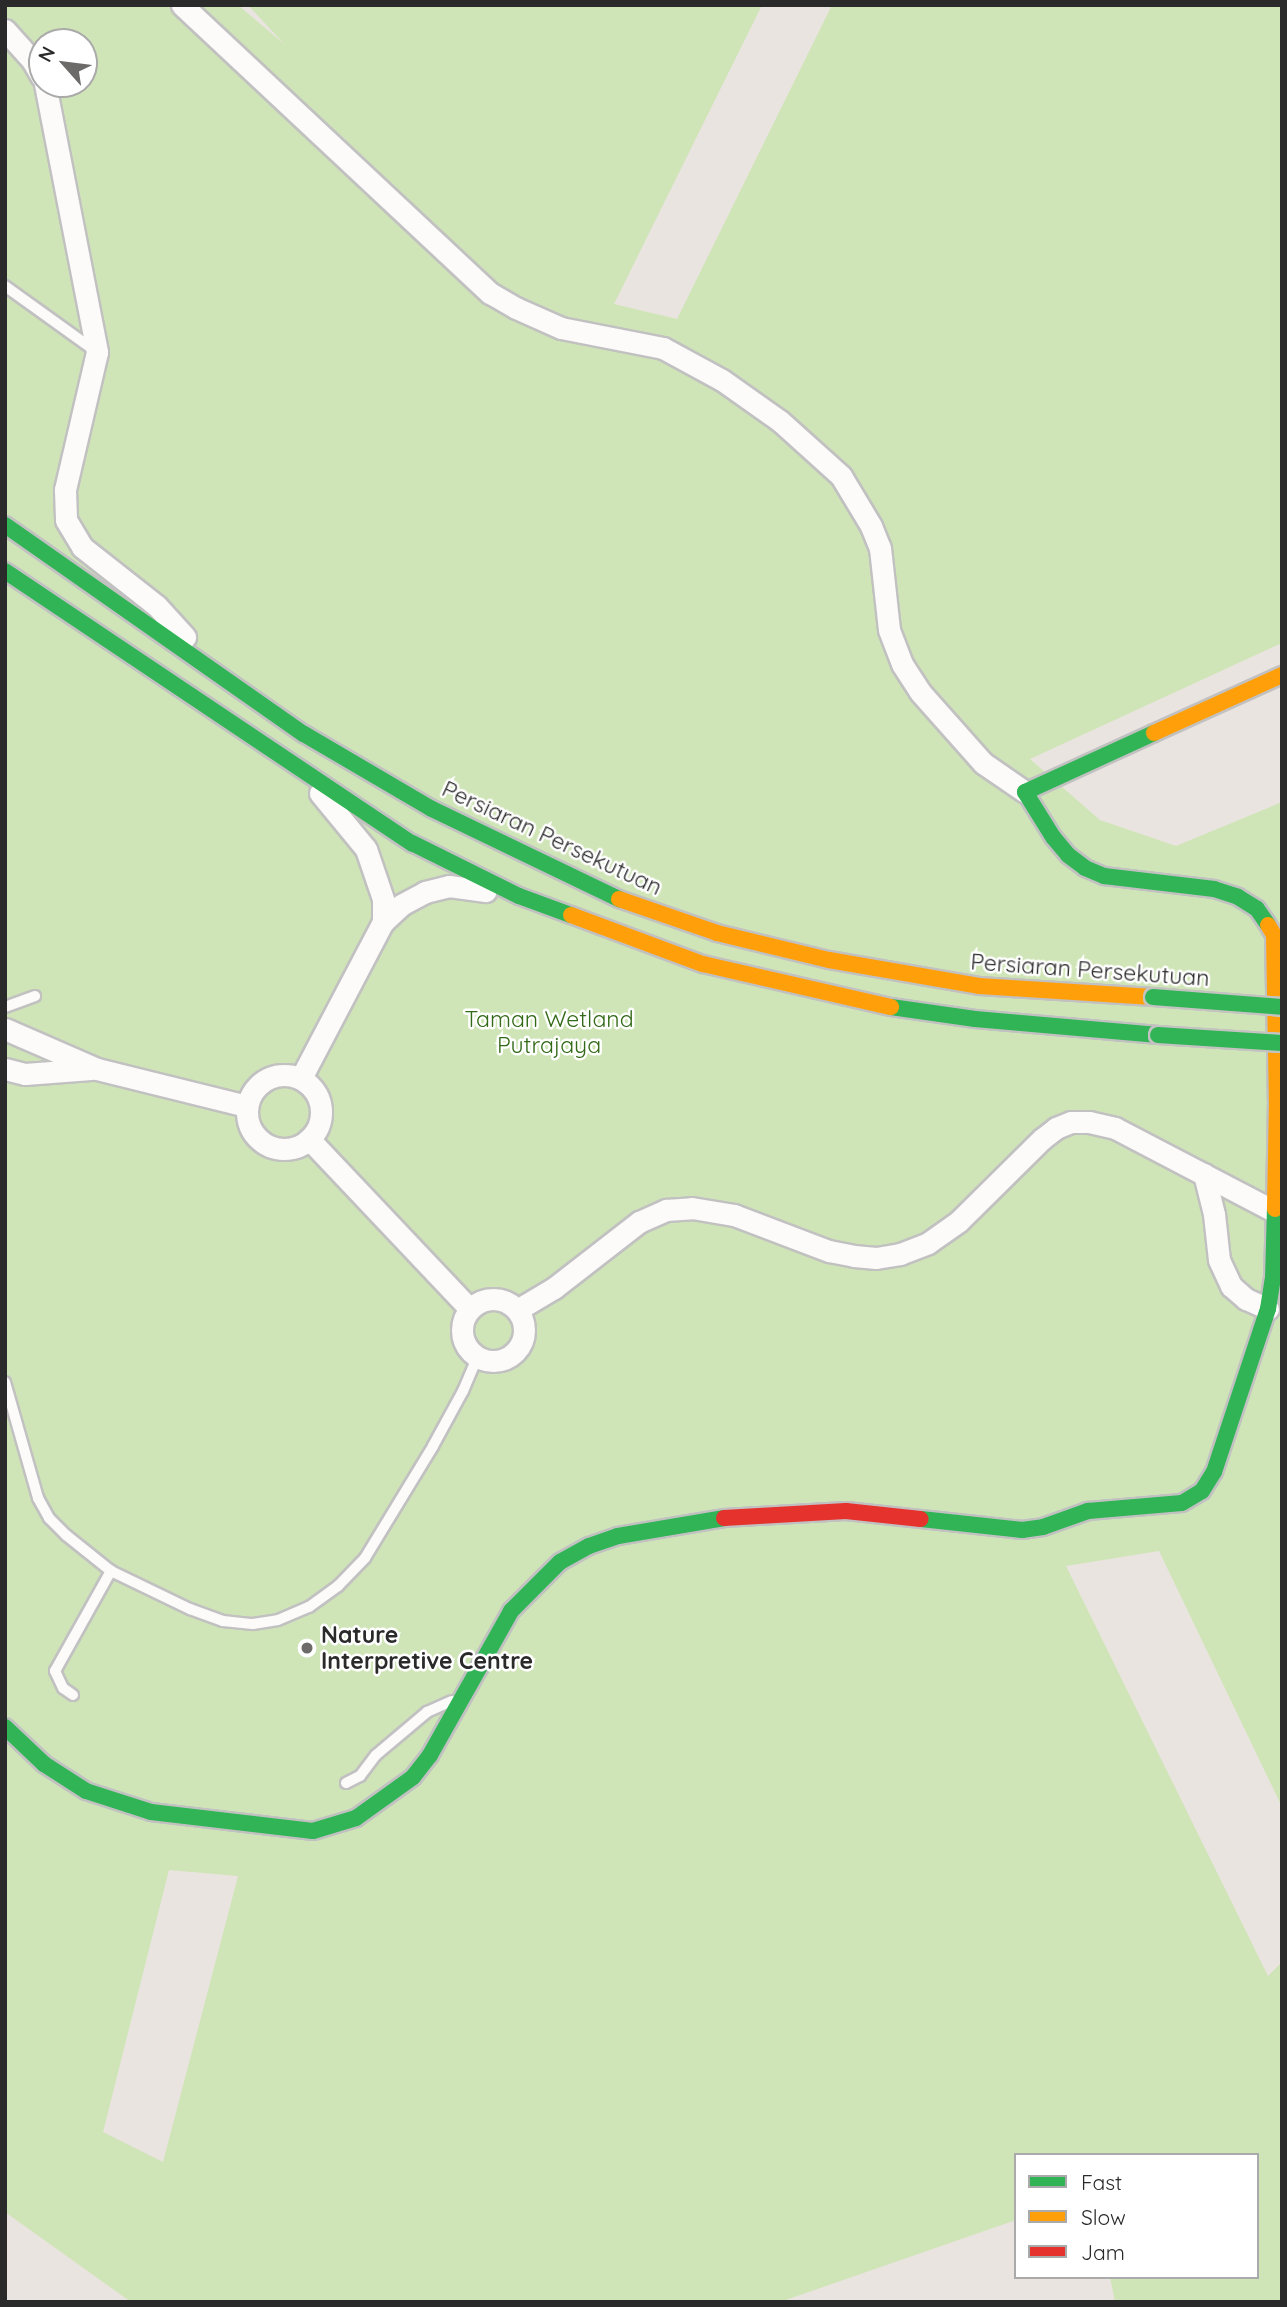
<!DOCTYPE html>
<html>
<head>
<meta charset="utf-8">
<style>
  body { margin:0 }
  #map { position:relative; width:1287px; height:2307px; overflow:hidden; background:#e9e4df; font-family:Quicksand,sans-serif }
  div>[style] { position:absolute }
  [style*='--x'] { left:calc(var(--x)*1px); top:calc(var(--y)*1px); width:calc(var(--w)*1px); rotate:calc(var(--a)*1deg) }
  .green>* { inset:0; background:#d0e5b7 }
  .roads { filter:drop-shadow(2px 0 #c2c1c1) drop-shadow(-2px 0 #c2c1c1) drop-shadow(0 2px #c2c1c1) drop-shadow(0 -2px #c2c1c1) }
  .lane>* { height:10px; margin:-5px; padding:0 5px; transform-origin:5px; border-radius:5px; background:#fcfbfa }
  .street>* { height:21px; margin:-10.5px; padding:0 10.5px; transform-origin:10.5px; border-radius:10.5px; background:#fcfbfa }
  .street>.ring { margin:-10.5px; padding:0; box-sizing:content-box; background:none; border:21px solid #fcfbfa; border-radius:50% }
  .fast>* { height:16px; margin:-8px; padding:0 8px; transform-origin:8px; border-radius:8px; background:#30b455 }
  .slow>* { height:16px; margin:-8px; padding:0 8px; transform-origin:8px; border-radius:8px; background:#ff9f0a }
  .jam>* { height:16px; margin:-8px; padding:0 8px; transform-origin:8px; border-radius:8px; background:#e5322d }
  .bridges { filter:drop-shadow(2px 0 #c4c3c1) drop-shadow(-2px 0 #c4c3c1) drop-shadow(0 2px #c4c3c1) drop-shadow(0 -2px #c4c3c1) }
  .fast-bridge>* { height:16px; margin:-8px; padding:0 8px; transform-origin:8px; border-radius:8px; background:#30b455 }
  .dots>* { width:19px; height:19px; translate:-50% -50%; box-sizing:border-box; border:4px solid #fff; border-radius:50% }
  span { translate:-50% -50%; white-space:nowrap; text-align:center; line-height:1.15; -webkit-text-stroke:5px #fff; paint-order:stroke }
  .street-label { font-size:23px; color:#2a2a2a }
  .park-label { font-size:23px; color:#336a17 }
  .poi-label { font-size:23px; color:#2a2a2a; font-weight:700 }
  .left { translate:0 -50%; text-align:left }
  .frame { position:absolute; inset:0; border:7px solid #2a2a2a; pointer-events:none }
  .legend { position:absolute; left:1014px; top:2153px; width:245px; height:126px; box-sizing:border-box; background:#fff; border:2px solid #aaa; margin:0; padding:9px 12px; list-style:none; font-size:21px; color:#2a2a2a }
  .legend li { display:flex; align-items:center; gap:14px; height:35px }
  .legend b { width:35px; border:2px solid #aaa }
  .north { position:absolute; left:28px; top:28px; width:70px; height:70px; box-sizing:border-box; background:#fff; border:2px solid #aaa; border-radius:50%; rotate:298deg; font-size:19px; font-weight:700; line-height:28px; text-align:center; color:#2a2a2a }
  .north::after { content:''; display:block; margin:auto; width:24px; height:32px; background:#6d6b69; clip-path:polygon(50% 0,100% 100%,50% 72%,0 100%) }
</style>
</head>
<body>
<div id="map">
  <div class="green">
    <i style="clip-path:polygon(evenodd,5px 5px,238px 5px,284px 44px,248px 5px,762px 5px,614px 304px,677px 319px,832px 5px,1282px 5px,1282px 643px,1030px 759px,1100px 820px,1176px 846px,1282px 802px,1282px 1807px,1159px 1551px,1066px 1566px,1268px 1976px,1282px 1962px,1282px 2302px,1115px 2302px,1110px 2277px,1257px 2277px,1257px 2155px,1016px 2155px,1016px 2220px,780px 2302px,131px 2302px,5px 2212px,5px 5px,42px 42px,84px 42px,84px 84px,42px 84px,42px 42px,5px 5px,169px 1870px,238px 1876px,163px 2162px,103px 2132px,169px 1870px)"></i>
  </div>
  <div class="roads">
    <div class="lane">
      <i style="--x:5;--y:286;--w:110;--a:35.7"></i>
      <i style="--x:5;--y:1007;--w:32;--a:-20"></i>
      <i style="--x:5;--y:1382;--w:121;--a:74.1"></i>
      <i style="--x:38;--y:1498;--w:23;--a:61"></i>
      <i style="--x:49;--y:1518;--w:24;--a:45"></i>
      <i style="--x:66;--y:1535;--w:58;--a:38.7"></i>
      <i style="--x:111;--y:1571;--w:88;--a:25.7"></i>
      <i style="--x:190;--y:1609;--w:35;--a:20"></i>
      <i style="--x:223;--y:1621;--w:30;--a:6"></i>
      <i style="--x:253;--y:1624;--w:25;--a:-9"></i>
      <i style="--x:278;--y:1620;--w:34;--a:-23"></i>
      <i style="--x:309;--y:1607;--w:36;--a:-36"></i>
      <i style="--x:338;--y:1586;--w:39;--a:-46"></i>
      <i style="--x:365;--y:1558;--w:131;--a:-58.7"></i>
      <i style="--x:433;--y:1446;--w:63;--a:-61.4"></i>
      <i style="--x:463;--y:1391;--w:36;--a:-67"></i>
      <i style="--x:73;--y:1695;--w:12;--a:-145"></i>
      <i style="--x:63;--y:1688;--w:19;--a:-115"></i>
      <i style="--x:55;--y:1671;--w:115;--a:-60.8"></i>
      <i style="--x:346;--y:1783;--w:16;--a:-27"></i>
      <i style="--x:360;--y:1776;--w:26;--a:-53"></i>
      <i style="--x:376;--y:1755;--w:67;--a:-40.1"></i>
      <i style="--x:427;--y:1712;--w:27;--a:-24"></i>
    </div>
    <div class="street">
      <i style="--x:182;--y:5;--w:422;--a:43.1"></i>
      <i style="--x:490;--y:293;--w:30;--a:30"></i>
      <i style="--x:516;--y:308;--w:49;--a:24"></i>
      <i style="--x:561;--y:328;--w:104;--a:11.1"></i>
      <i style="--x:663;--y:348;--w:67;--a:28.5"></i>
      <i style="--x:722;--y:380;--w:71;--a:35.3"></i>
      <i style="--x:780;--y:421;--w:82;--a:42"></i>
      <i style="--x:841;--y:476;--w:58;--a:59"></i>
      <i style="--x:871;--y:526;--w:24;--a:68"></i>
      <i style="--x:880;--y:548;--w:82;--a:83.7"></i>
      <i style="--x:889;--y:630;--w:36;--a:69"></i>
      <i style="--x:902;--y:664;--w:33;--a:57"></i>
      <i style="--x:920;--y:692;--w:95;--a:48.4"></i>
      <i style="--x:983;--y:763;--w:51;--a:34.6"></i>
      <i style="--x:5;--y:30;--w:40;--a:48"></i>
      <i style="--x:32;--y:60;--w:20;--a:60"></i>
      <i style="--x:45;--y:84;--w:273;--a:79"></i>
      <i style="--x:97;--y:352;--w:142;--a:103.1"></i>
      <i style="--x:65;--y:490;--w:30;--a:88"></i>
      <i style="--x:66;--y:520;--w:31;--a:59"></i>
      <i style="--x:82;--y:547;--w:95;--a:38.2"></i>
      <i style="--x:157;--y:606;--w:42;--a:47.9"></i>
      <i style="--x:320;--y:793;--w:72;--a:50.6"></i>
      <i style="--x:366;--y:849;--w:53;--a:71.2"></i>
      <i style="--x:383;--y:899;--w:23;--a:90"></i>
      <i style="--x:5;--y:1029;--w:100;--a:23.5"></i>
      <i style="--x:97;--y:1069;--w:154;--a:13.9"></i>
      <i style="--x:5;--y:1069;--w:21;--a:14"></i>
      <i style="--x:25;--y:1074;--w:66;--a:-4.3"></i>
      <i class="ring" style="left:247px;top:1075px;width:53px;height:53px"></i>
      <i style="--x:301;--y:1078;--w:176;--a:-62.3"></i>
      <i style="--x:383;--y:922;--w:25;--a:-43"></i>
      <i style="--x:401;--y:905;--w:27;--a:-28"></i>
      <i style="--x:425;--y:892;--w:25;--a:-14"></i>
      <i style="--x:449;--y:886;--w:37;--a:8"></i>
      <i style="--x:309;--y:1139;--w:234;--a:46.6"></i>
      <i style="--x:1204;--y:1174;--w:41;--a:76"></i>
      <i style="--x:1214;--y:1214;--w:46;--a:83.8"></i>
      <i style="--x:1219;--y:1260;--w:29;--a:65"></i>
      <i style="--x:1231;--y:1286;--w:20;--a:41"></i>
      <i style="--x:1246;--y:1299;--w:24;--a:24"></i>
      <i class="ring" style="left:462px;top:1299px;width:41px;height:41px"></i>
      <i style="--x:517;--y:1310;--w:43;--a:-30.7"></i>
      <i style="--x:554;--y:1288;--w:108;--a:-37.8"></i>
      <i style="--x:639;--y:1222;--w:30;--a:-24"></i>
      <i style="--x:666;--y:1210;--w:26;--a:-4"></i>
      <i style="--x:692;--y:1208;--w:43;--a:9.5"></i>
      <i style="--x:734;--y:1215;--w:102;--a:20.8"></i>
      <i style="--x:829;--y:1251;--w:25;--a:11"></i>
      <i style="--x:854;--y:1256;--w:22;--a:5"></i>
      <i style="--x:876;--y:1258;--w:24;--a:-9"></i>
      <i style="--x:900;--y:1254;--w:30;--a:-21"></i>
      <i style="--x:928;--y:1243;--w:38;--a:-35"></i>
      <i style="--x:959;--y:1221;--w:117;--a:-44.7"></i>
      <i style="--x:1042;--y:1139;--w:18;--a:-38"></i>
      <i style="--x:1056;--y:1128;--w:16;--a:-22"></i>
      <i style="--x:1071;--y:1122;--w:18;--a:0"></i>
      <i style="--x:1089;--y:1122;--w:27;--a:13"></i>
      <i style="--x:1115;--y:1128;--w:179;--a:27.6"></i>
    </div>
    <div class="fast">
      <i style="--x:5;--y:525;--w:365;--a:35"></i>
      <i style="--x:304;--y:734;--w:148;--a:30.4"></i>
      <i style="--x:432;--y:809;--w:208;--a:25.7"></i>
      <i style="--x:5;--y:571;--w:490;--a:33.8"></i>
      <i style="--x:412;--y:843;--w:119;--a:26.4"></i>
      <i style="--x:519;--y:896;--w:55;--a:20.1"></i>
      <i style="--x:1154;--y:733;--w:142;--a:155.4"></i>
      <i style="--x:1025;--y:792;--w:53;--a:58.1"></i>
      <i style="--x:1053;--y:837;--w:23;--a:50"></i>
      <i style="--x:1068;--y:855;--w:21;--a:37"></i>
      <i style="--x:1085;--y:868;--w:21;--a:23"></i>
      <i style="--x:1104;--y:876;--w:111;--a:6.7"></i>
      <i style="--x:1214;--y:889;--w:25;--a:18"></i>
      <i style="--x:1238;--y:897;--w:22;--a:32"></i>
      <i style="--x:1257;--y:909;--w:19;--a:55"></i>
      <i style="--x:891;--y:1007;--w:85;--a:8.1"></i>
      <i style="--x:975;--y:1019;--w:184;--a:5"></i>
      <i style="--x:921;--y:1519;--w:102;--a:6.2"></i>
      <i style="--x:1022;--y:1530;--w:21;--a:-8"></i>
      <i style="--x:1043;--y:1527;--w:48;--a:-19.6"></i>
      <i style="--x:1088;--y:1511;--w:94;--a:-4.9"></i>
      <i style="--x:1182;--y:1503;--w:23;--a:-31"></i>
      <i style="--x:1202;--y:1491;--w:22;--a:-58"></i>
      <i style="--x:1214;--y:1472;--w:172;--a:-71.7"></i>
      <i style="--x:1268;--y:1309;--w:30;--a:-81"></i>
      <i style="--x:1273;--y:1279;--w:70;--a:-88.4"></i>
      <i style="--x:5;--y:1727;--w:54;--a:43.5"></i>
      <i style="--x:44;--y:1764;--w:50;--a:32.7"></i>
      <i style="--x:86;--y:1791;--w:68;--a:17.9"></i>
      <i style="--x:151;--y:1812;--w:163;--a:6.7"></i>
      <i style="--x:313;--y:1831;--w:45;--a:-16.8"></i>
      <i style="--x:356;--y:1818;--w:70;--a:-35.7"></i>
      <i style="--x:413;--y:1777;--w:28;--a:-52"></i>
      <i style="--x:430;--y:1755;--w:165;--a:-60.6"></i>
      <i style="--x:511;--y:1611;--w:69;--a:-45"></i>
      <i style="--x:560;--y:1562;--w:33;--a:-29"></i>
      <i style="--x:589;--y:1546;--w:31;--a:-19"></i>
      <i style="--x:618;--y:1536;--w:108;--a:-9.6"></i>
    </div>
    <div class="slow">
      <i style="--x:1154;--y:733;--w:141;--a:-24.4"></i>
      <i style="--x:619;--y:899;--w:104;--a:19.1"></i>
      <i style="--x:717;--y:933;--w:115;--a:13.6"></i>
      <i style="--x:829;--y:960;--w:152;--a:9.8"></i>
      <i style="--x:979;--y:986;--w:174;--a:3.6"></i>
      <i style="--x:571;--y:915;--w:141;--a:20.4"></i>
      <i style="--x:703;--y:964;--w:193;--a:12.9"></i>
      <i style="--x:1268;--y:925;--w:12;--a:59"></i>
      <i style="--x:1274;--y:935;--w:166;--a:89"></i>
      <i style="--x:1277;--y:1101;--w:108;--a:91.1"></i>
    </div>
    <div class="jam">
      <i style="--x:724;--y:1518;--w:122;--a:-3.3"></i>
      <i style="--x:846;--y:1511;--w:75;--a:6.1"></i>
    </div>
  </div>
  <div class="bridges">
    <div class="fast-bridge">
      <i style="--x:1153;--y:997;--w:129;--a:4.4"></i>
      <i style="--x:1158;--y:1035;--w:124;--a:3.7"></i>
    </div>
  </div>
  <div class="dots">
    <i style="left:307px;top:1648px;background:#6d6b69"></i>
  </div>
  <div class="street-label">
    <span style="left:552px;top:838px;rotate:25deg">Persiaran Persekutuan</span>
    <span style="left:1090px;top:970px;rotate:4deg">Persiaran Persekutuan</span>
  </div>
  <div class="park-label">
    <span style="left:549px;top:1032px">Taman Wetland<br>Putrajaya</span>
  </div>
  <div class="poi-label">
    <span class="left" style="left:321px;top:1648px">Nature<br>Interpretive Centre</span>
  </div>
  <div class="frame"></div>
  <ul class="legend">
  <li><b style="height:9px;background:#30b455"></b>Fast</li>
  <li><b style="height:9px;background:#ff9f0a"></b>Slow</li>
  <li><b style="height:9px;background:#e5322d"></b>Jam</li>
  </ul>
  <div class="north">N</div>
</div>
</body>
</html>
